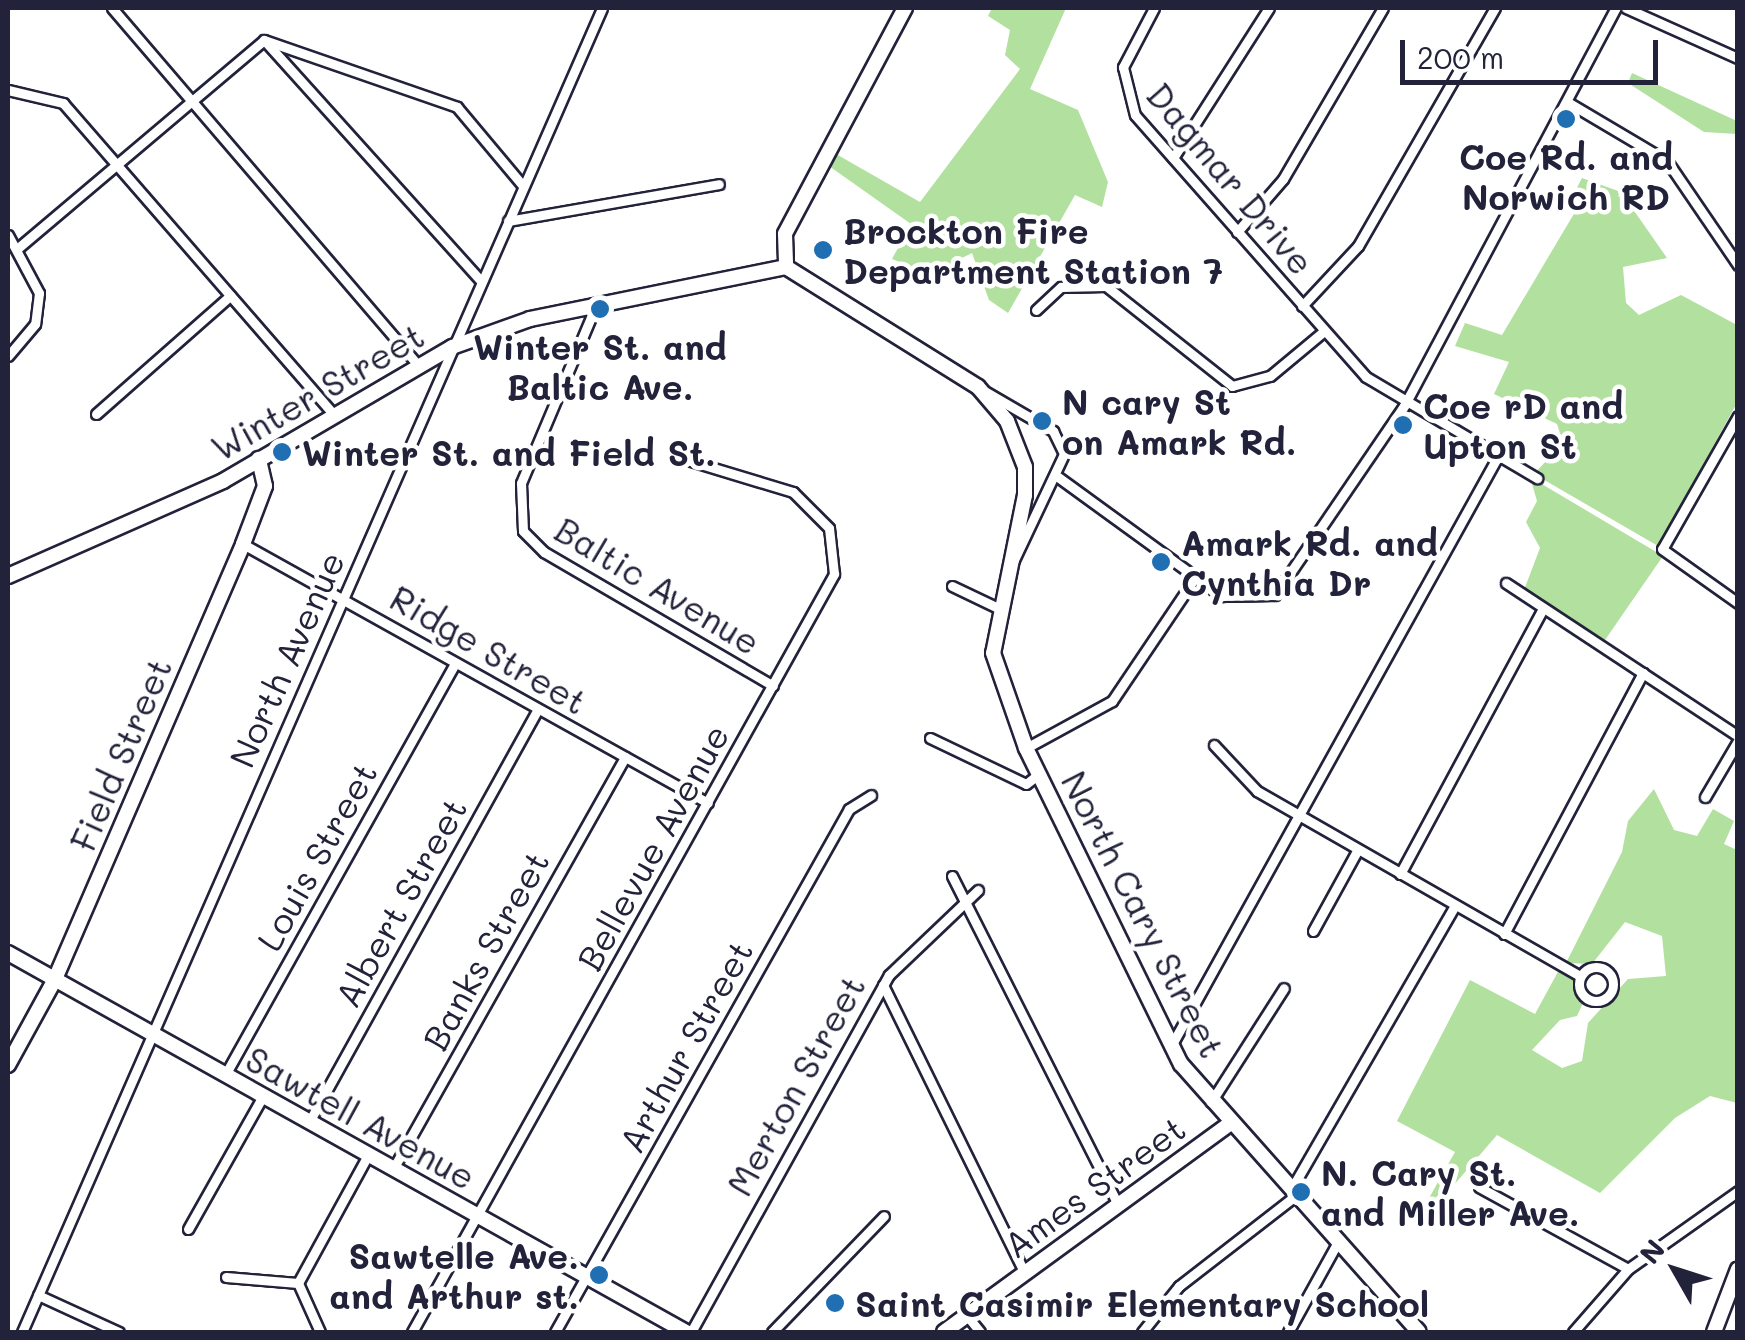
<!DOCTYPE html>
<html>
<head>
<meta charset="utf-8">
<style>
  body { margin:0 }
  #map { position:relative; width:1745px; height:1340px; overflow:hidden; background:#fff; font-family:Mali,sans-serif }
  div>[style] { position:absolute }
  [style*='--x'] { left:calc(var(--x)*1px); top:calc(var(--y)*1px); width:calc(var(--w)*1px); rotate:calc(var(--a)*1deg) }
  .green>* { inset:0; background:#b2e09e }
  .roads { filter:drop-shadow(2px 0 #22223b) drop-shadow(-2px 0 #22223b) drop-shadow(0 2px #22223b) drop-shadow(0 -2px #22223b) }
  .street>* { height:9px; margin:-4.5px; padding:0 4.5px; transform-origin:4.5px; border-radius:4.5px; background:#fff }
  .street>.ring { margin:-4.5px; padding:0; box-sizing:content-box; background:none; border:9px solid #fff; border-radius:50% }
  .secondary>* { height:14px; margin:-7px; padding:0 7px; transform-origin:7px; border-radius:7px; background:#fff }
  .dots>* { width:28px; height:28px; translate:-50% -50%; box-sizing:border-box; border:5px solid #fff; border-radius:50% }
  span { translate:-50% -50%; white-space:nowrap; text-align:center; line-height:1.15; -webkit-text-stroke:9px #fff; paint-order:stroke }
  .poi-label { font-size:35px; color:#22223b; font-weight:700 }
  .left { translate:0 -50%; text-align:left }
  .right { translate:-100% -50%; text-align:right }
  .street-label { font-size:35px; color:#22223b }
  .frame { position:absolute; inset:0; border:10px solid #22223b; pointer-events:none }
  .north { position:absolute; left:1625px; top:1220px; width:100px; height:100px; -webkit-text-stroke:8px #fff; paint-order:stroke; rotate:309deg; font-size:28px; font-weight:700; line-height:40px; text-align:center; color:#22223b }
  .north::after { content:''; display:block; margin:auto; width:35px; height:45px; background:#22223b; clip-path:polygon(50% 0,100% 100%,50% 72%,0 100%) }
  .scale { position:absolute; left:1400px; top:40px; width:258px; height:45px; box-sizing:border-box; border:5px solid #22223b; border-top:0; padding-left:12px; font-size:30px; line-height:35px; white-space:nowrap; color:#22223b; -webkit-text-stroke:8px #fff; paint-order:stroke }
</style>
</head>
<body>
<div id="map">
  <div class="green">
    <i style="clip-path:polygon(992px 8px,1066px 8px,1030px 89px,1078px 110px,1108px 182px,1102px 207px,1075px 195px,1008px 313px,989px 300px,972px 253px,930px 274px,892px 259px,911px 224px,829px 166px,836px 154px,920px 202px,1020px 69px,1005px 55px,1010px 30px,988px 16px)"></i>
    <i style="clip-path:polygon(1632px 73px,1737px 121px,1737px 134px,1704px 132px,1628px 83px)"></i>
    <i style="clip-path:polygon(1582px 178px,1621px 192px,1667px 258px,1623px 267px,1626px 303px,1639px 315px,1681px 295px,1737px 325px,1737px 403px,1658px 546px,1534px 474px,1563px 443px,1557px 424px,1494px 394px,1509px 362px,1455px 346px,1465px 323px,1502px 335px,1575px 212px,1568px 205px)"></i>
    <i style="clip-path:polygon(1530px 477px,1663px 556px,1605px 640px,1524px 590px,1540px 548px,1526px 522px,1537px 501px)"></i>
    <i style="clip-path:polygon(1654px 789px,1674px 830px,1697px 836px,1713px 809px,1734px 821px,1724px 844px,1737px 850px,1737px 1103px,1710px 1096px,1675px 1118px,1600px 1193px,1497px 1135px,1453px 1186px,1442px 1220px,1424px 1207px,1455px 1152px,1397px 1121px,1470px 980px,1535px 1014px,1560px 968px,1573px 977px,1583px 1003px,1577px 1016px,1560px 1020px,1532px 1050px,1562px 1068px,1582px 1061px,1588px 1023px,1628px 979px,1666px 976px,1662px 936px,1625px 922px,1592px 964px,1566px 963px,1622px 852px,1628px 821px)"></i>
  </div>
  <div class="roads">
    <div class="street">
      <i style="--x:112;--y:8;--w:467;--a:49.4"></i>
      <i style="--x:1154;--y:8;--w:67;--a:117.7"></i>
      <i style="--x:1123;--y:67;--w:49;--a:76"></i>
      <i style="--x:1135;--y:115;--w:349;--a:48.6"></i>
      <i style="--x:1366;--y:377;--w:199;--a:30.6"></i>
      <i style="--x:1626;--y:8;--w:123;--a:24.1"></i>
      <i style="--x:264;--y:40;--w:324;--a:48"></i>
      <i style="--x:8;--y:90;--w:57;--a:13.3"></i>
      <i style="--x:63;--y:103;--w:412;--a:49"></i>
      <i style="--x:1569;--y:103;--w:114;--a:30.6"></i>
      <i style="--x:1667;--y:161;--w:126;--a:55.7"></i>
      <i style="--x:1173;--y:158;--w:178;--a:-57.4"></i>
      <i style="--x:508;--y:221;--w:214;--a:-9.9"></i>
      <i style="--x:1237;--y:232;--w:70;--a:-49"></i>
      <i style="--x:1283;--y:179;--w:198;--a:-59.7"></i>
      <i style="--x:8;--y:235;--w:66;--a:61.9"></i>
      <i style="--x:39;--y:293;--w:31;--a:97"></i>
      <i style="--x:35;--y:324;--w:42;--a:130.2"></i>
      <i style="--x:18;--y:248;--w:322;--a:-40.2"></i>
      <i style="--x:264;--y:40;--w:204;--a:19.1"></i>
      <i style="--x:457;--y:107;--w:103;--a:50.1"></i>
      <i style="--x:597;--y:303;--w:195;--a:112.9"></i>
      <i style="--x:521;--y:483;--w:48;--a:87.6"></i>
      <i style="--x:523;--y:531;--w:30;--a:45"></i>
      <i style="--x:544;--y:552;--w:265;--a:30.3"></i>
      <i style="--x:1302;--y:306;--w:82;--a:-47"></i>
      <i style="--x:1358;--y:246;--w:275;--a:-60.1"></i>
      <i style="--x:1036;--y:310;--w:34;--a:-43"></i>
      <i style="--x:1061;--y:287;--w:45;--a:-1.3"></i>
      <i style="--x:1106;--y:286;--w:161;--a:38.4"></i>
      <i style="--x:1232;--y:386;--w:39;--a:-15"></i>
      <i style="--x:1270;--y:376;--w:70;--a:-39.8"></i>
      <i style="--x:986;--y:392;--w:78;--a:30.2"></i>
      <i style="--x:1053;--y:431;--w:25;--a:64"></i>
      <i style="--x:1064;--y:454;--w:119;--a:115.3"></i>
      <i style="--x:96;--y:414;--w:179;--a:-41.4"></i>
      <i style="--x:1738;--y:416;--w:153;--a:119.7"></i>
      <i style="--x:1662;--y:549;--w:93;--a:35.4"></i>
      <i style="--x:1058;--y:477;--w:203;--a:36"></i>
      <i style="--x:1222;--y:596;--w:53;--a:-1.1"></i>
      <i style="--x:1275;--y:595;--w:229;--a:-55.7"></i>
      <i style="--x:1404;--y:406;--w:451;--a:-62"></i>
      <i style="--x:243;--y:544;--w:532;--a:29.12"></i>
      <i style="--x:1506;--y:583;--w:278;--a:33.4"></i>
      <i style="--x:952;--y:586;--w:49;--a:25.5"></i>
      <i style="--x:930;--y:738;--w:106;--a:25.6"></i>
      <i style="--x:1026;--y:784;--w:16;--a:-38"></i>
      <i style="--x:1214;--y:745;--w:63;--a:46.9"></i>
      <i style="--x:1257;--y:791;--w:372;--a:29.8"></i>
      <i style="--x:1026;--y:748;--w:98;--a:-28.7"></i>
      <i style="--x:1112;--y:701;--w:148;--a:-56"></i>
      <i style="--x:1705;--y:797;--w:65;--a:-59.5"></i>
      <i style="--x:1400;--y:874;--w:302;--a:-61.7"></i>
      <i style="--x:952;--y:876;--w:370;--a:63.2"></i>
      <i style="--x:1313;--y:931;--w:91;--a:-61.2"></i>
      <i style="--x:1504;--y:934;--w:296;--a:-62"></i>
      <i class="ring" style="left:1579px;top:967px;width:25px;height:25px"></i>
      <i style="--x:883;--y:985;--w:322;--a:63.8"></i>
      <i style="--x:1171;--y:1046;--w:675;--a:-61"></i>
      <i style="--x:225;--y:1075;--w:472;--a:-60.8"></i>
      <i style="--x:1211;--y:1102;--w:135;--a:-57.4"></i>
      <i style="--x:309;--y:1122;--w:472;--a:-61"></i>
      <i style="--x:393;--y:1169;--w:473;--a:-60.6"></i>
      <i style="--x:1293;--y:1186;--w:324;--a:-60"></i>
      <i style="--x:1479;--y:1187;--w:170;--a:28.8"></i>
      <i style="--x:188;--y:1229;--w:153;--a:-60.6"></i>
      <i style="--x:226;--y:1277;--w:72;--a:4.8"></i>
      <i style="--x:298;--y:1283;--w:54;--a:65.8"></i>
      <i style="--x:298;--y:1283;--w:146;--a:-61.3"></i>
      <i style="--x:38;--y:1295;--w:89;--a:24.6"></i>
      <i style="--x:968;--y:1317;--w:19;--a:51"></i>
      <i style="--x:22;--y:1332;--w:1445;--a:-66.34"></i>
      <i style="--x:412;--y:1332;--w:868;--a:-60.89"></i>
      <i style="--x:834;--y:574;--w:46;--a:-96.2"></i>
      <i style="--x:829;--y:528;--w:51;--a:-135"></i>
      <i style="--x:793;--y:492;--w:114;--a:-163.2"></i>
      <i style="--x:555;--y:1332;--w:600;--a:-60.66"></i>
      <i style="--x:849;--y:809;--w:26;--a:-32"></i>
      <i style="--x:691;--y:1332;--w:408;--a:-61"></i>
      <i style="--x:889;--y:975;--w:123;--a:-43.7"></i>
      <i style="--x:772;--y:1332;--w:161;--a:-46"></i>
      <i style="--x:1142;--y:1332;--w:59;--a:-51.2"></i>
      <i style="--x:1179;--y:1286;--w:152;--a:-37.8"></i>
      <i style="--x:1288;--y:1332;--w:105;--a:-61"></i>
      <i style="--x:1573;--y:1332;--w:84;--a:-48.9"></i>
      <i style="--x:1628;--y:1269;--w:135;--a:-35.3"></i>
    </div>
    <div class="secondary">
      <i style="--x:905;--y:8;--w:256;--a:118"></i>
      <i style="--x:785;--y:234;--w:33;--a:88"></i>
      <i style="--x:786;--y:267;--w:226;--a:32"></i>
      <i style="--x:978;--y:387;--w:45;--a:49.5"></i>
      <i style="--x:1007;--y:421;--w:49;--a:68.6"></i>
      <i style="--x:1025;--y:467;--w:28;--a:90"></i>
      <i style="--x:1025;--y:495;--w:161;--a:101.4"></i>
      <i style="--x:993;--y:653;--w:101;--a:70.8"></i>
      <i style="--x:1026;--y:748;--w:352;--a:63.9"></i>
      <i style="--x:1181;--y:1064;--w:358;--a:48.4"></i>
      <i style="--x:8;--y:576;--w:235;--a:-23.8"></i>
      <i style="--x:223;--y:481;--w:265;--a:-30.3"></i>
      <i style="--x:452;--y:347;--w:83;--a:-19.7"></i>
      <i style="--x:530;--y:319;--w:261;--a:-11.5"></i>
      <i style="--x:8;--y:953;--w:777;--a:29.21"></i>
      <i style="--x:8;--y:1065;--w:98;--a:-61.3"></i>
      <i style="--x:55;--y:979;--w:474;--a:-66.6"></i>
      <i style="--x:243;--y:544;--w:62;--a:-69.2"></i>
      <i style="--x:265;--y:486;--w:28;--a:-103"></i>
      <i style="--x:944;--y:1332;--w:355;--a:-36.1"></i>
      <i style="--x:1714;--y:1332;--w:67;--a:-69.1"></i>
    </div>
  </div>
  <div class="dots">
    <i style="left:1566px;top:119px;background:#1f6fb2"></i>
    <i style="left:823px;top:250px;background:#1f6fb2"></i>
    <i style="left:600px;top:309px;background:#1f6fb2"></i>
    <i style="left:1042px;top:421px;background:#1f6fb2"></i>
    <i style="left:1403px;top:425px;background:#1f6fb2"></i>
    <i style="left:282px;top:452px;background:#1f6fb2"></i>
    <i style="left:1161px;top:562px;background:#1f6fb2"></i>
    <i style="left:1301px;top:1192px;background:#1f6fb2"></i>
    <i style="left:599px;top:1275px;background:#1f6fb2"></i>
    <i style="left:835px;top:1303px;background:#1f6fb2"></i>
  </div>
  <div class="poi-label">
    <span style="left:1566px;top:176px">Coe Rd. and<br>Norwich RD</span>
    <span class="left" style="left:843px;top:250px">Brockton Fire<br>Department Station 7</span>
    <span style="left:600px;top:366px">Winter St. and<br>Baltic Ave.</span>
    <span class="left" style="left:1062px;top:421px">N cary St<br>on Amark Rd.</span>
    <span class="left" style="left:1423px;top:425px">Coe rD and<br>Upton St</span>
    <span class="left" style="left:302px;top:452px">Winter St. and Field St.</span>
    <span class="left" style="left:1181px;top:562px">Amark Rd. and<br>Cynthia Dr</span>
    <span class="left" style="left:1321px;top:1192px">N. Cary St.<br>and Miller Ave.</span>
    <span class="right" style="left:579px;top:1275px">Sawtelle Ave.<br>and Arthur st.</span>
    <span class="left" style="left:855px;top:1303px">Saint Casimir Elementary School</span>
  </div>
  <div class="street-label">
    <span style="left:1231px;top:178px;rotate:50deg">Dagmar Drive</span>
    <span style="left:317px;top:391px;rotate:-30deg">Winter Street</span>
    <span style="left:658px;top:585px;rotate:31deg">Baltic Avenue</span>
    <span style="left:489px;top:649px;rotate:30deg">Ridge Street</span>
    <span style="left:286px;top:659px;rotate:-66deg">North Avenue</span>
    <span style="left:120px;top:754px;rotate:-67deg">Field Street</span>
    <span style="left:652px;top:847px;rotate:-61deg">Bellevue Avenue</span>
    <span style="left:316px;top:856px;rotate:-61deg">Louis Street</span>
    <span style="left:400px;top:902px;rotate:-61deg">Albert Street</span>
    <span style="left:1144px;top:914px;rotate:63deg">North Cary Street</span>
    <span style="left:485px;top:950px;rotate:-61deg">Banks Street</span>
    <span style="left:685px;top:1046px;rotate:-61deg">Arthur Street</span>
    <span style="left:795px;top:1085px;rotate:-61deg">Merton Street</span>
    <span style="left:361px;top:1117px;rotate:29deg">Sawtell Avenue</span>
    <span style="left:1094px;top:1186px;rotate:-36deg">Ames Street</span>
  </div>
  <div class="frame"></div>
  <div class="north">N</div>
  <div class="scale">200 m</div>
</div>
</body>
</html>
